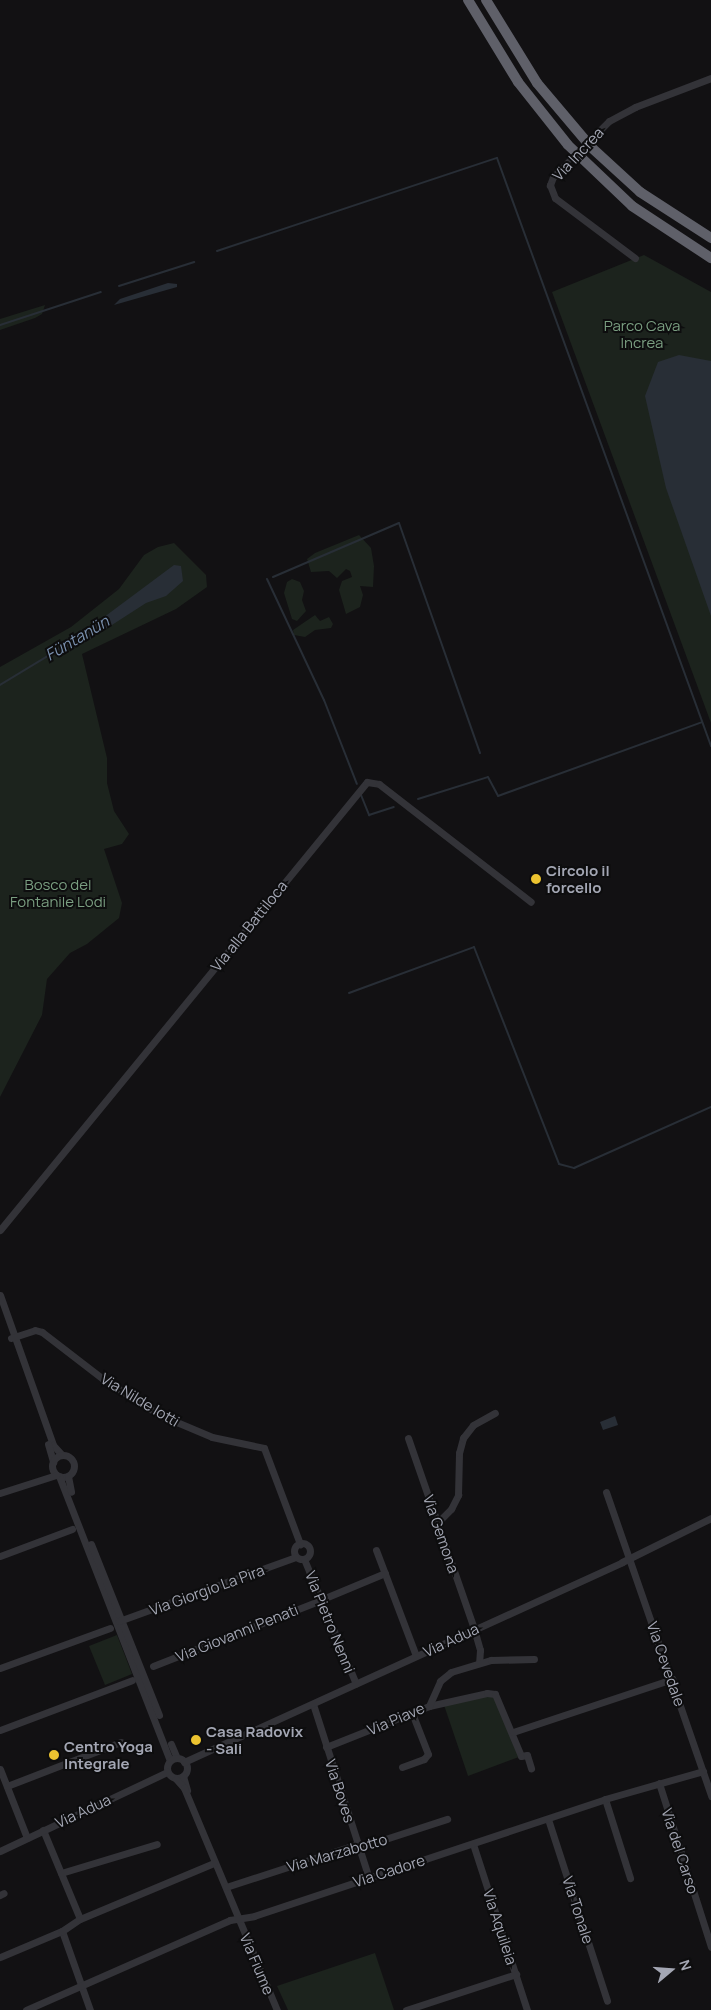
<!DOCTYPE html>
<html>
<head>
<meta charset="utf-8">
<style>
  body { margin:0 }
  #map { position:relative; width:711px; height:2010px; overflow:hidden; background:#121113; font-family:Manrope,sans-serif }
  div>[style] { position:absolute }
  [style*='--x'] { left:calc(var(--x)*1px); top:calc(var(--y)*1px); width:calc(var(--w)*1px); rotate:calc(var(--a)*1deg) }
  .green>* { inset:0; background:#1c231d }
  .water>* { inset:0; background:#282e36 }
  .stream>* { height:2px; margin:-1px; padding:0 1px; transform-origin:1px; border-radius:1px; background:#282e36 }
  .minor>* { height:7px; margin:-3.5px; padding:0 3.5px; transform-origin:3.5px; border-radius:3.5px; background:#333338 }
  .minor>.ring { margin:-3.5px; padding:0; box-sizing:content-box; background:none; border:7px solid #333338; border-radius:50% }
  .highway>* { height:10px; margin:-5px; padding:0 5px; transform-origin:5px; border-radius:5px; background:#5f6069 }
  .minor-bridge>* { height:7px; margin:-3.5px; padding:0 3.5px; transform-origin:3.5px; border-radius:3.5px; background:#333338 }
  .dots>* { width:14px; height:14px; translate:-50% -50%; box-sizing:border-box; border:2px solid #0d0d0e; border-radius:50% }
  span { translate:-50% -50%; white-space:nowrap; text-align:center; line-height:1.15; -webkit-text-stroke:4px #0d0d0e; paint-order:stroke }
  .street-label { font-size:15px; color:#a3a6b3 }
  .park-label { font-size:15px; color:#7a9e81 }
  .poi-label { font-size:15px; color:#a3a6b3; font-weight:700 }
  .left { translate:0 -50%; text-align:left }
  .water-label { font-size:16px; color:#7a90ae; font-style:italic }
  .north { position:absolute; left:646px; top:1945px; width:50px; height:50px; -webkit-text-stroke:4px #0d0d0e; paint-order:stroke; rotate:72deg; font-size:14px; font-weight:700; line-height:20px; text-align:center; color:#a3a6b3 }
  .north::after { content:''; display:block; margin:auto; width:18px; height:22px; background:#a3a6b3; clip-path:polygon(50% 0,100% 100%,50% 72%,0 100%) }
</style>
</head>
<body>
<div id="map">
  <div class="green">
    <i style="clip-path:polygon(644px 255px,711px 292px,711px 723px,552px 292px)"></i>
    <i style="clip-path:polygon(45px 305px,42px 314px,35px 318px,0 330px,0 319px)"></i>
    <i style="clip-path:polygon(359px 535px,371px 548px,374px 566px,373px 587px,360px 586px,363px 595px,360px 607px,346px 614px,339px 590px,342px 581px,352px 577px,350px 571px,346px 569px,337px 578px,329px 571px,311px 572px,307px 559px,315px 553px)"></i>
    <i style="clip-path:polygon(174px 543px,206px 575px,207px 587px,176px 609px,82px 654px,107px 758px,107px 783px,114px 811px,129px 834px,122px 844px,104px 849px,122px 903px,119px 918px,87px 944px,70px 953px,47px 979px,42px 1015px,0 1097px,0 667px,71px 627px,119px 589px,144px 555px,158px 547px)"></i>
    <i style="clip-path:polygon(292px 579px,300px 582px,304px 591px,302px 600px,306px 611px,297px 621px,292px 619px,284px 593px,287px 582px)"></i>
    <i style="clip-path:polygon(315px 615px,320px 621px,329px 617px,333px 624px,331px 628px,315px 630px,305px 637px,294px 635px,293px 630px)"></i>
    <i style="clip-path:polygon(117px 1635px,132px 1674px,105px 1685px,89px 1646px)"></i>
    <i style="clip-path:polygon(493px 1695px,519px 1757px,468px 1776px,444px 1705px)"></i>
    <i style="clip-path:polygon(375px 1953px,394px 2010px,288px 2010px,277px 1986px)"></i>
  </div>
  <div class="water">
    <i style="clip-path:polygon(168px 283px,177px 284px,177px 287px,114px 305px,120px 299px)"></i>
    <i style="clip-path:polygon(679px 355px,711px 361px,711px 616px,666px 488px,645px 396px,658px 362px)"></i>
    <i style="clip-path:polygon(174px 565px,181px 566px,183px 581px,166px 596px,146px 603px,84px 643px,60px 649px,66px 639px,84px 632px)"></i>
    <i style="clip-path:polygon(615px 1416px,618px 1425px,603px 1430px,600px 1422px)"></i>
  </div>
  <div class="stream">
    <i style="--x:217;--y:251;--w:295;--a:-18.4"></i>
    <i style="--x:497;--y:158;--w:626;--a:70"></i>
    <i style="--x:119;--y:286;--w:79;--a:-17.7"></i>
    <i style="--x:0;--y:325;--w:106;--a:-18.1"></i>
    <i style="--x:273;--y:577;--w:137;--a:-23.2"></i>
    <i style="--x:399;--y:523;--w:244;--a:70.6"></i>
    <i style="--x:267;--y:579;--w:134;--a:64.8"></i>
    <i style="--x:324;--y:700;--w:90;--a:68.6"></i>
    <i style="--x:0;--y:685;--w:71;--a:-31.2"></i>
    <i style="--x:361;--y:795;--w:22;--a:68"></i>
    <i style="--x:369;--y:815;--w:26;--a:-18"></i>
    <i style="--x:418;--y:799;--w:73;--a:-17.4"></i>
    <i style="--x:488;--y:777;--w:21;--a:62"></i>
    <i style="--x:498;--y:796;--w:217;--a:-19.9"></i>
    <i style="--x:349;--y:993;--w:133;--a:-20.2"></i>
    <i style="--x:474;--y:947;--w:233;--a:68.6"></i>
    <i style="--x:559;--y:1164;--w:16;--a:15"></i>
    <i style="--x:574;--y:1168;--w:150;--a:-24"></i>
  </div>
  <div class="minor">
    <i style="--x:609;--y:121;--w:30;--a:-28"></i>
    <i style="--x:635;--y:107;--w:81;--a:-20.9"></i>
    <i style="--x:553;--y:177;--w:9;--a:111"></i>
    <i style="--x:550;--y:185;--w:14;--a:69"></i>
    <i style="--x:555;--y:198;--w:100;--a:36.9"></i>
    <i style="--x:0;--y:1230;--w:579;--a:-50.68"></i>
    <i style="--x:367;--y:782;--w:12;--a:9"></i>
    <i style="--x:379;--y:784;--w:192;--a:37.8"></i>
    <i style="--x:0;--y:1295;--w:159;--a:70.5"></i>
    <i style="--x:53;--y:1445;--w:13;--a:48"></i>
    <i style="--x:11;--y:1338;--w:25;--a:-18"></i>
    <i style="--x:35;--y:1330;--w:7;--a:16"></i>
    <i style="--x:42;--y:1332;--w:77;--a:37.6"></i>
    <i style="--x:103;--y:1379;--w:67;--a:32.3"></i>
    <i style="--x:160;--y:1415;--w:56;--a:22.9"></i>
    <i style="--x:212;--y:1437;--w:53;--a:11.9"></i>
    <i style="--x:264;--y:1448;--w:103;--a:69.4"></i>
    <i style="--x:408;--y:1438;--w:202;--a:70.9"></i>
    <i style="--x:474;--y:1629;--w:22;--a:74"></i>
    <i style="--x:480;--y:1650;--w:13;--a:94"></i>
    <i style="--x:48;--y:1444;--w:19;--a:74"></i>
    <i class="ring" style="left:52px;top:1455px;width:15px;height:15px"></i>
    <i style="--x:59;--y:1476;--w:305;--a:68.7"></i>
    <i style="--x:68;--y:1476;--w:16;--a:79"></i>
    <i style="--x:606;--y:1492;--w:322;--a:70.9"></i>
    <i style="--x:0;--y:1493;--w:59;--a:-17.8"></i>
    <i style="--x:437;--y:1523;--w:20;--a:-45"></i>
    <i style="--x:451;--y:1509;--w:16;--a:-63"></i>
    <i style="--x:458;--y:1495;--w:42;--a:-88.6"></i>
    <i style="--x:459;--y:1453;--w:16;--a:-75"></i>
    <i style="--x:463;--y:1438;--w:16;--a:-52"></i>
    <i style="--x:473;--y:1425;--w:25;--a:-29"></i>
    <i class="ring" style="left:294px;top:1543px;width:9px;height:9px"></i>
    <i style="--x:91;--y:1544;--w:184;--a:68.3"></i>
    <i style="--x:376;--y:1550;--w:113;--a:69.3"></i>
    <i style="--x:0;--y:1556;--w:77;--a:-20.6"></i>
    <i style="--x:304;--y:1559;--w:135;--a:67.4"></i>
    <i style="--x:325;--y:1598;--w:65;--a:-22.6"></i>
    <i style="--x:119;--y:1621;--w:188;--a:-19.9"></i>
    <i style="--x:153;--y:1666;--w:180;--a:-21.4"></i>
    <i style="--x:0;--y:1668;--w:117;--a:-20"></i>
    <i style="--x:313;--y:1704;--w:183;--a:72.2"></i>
    <i style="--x:429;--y:1706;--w:59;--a:-12.6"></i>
    <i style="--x:487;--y:1693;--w:8;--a:7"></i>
    <i style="--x:495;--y:1694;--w:67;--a:67.2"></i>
    <i style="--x:521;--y:1756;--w:6;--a:-9"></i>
    <i style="--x:527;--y:1755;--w:14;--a:73"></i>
    <i style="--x:0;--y:1730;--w:141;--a:-20.7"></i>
    <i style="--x:513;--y:1732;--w:168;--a:-18.4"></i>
    <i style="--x:171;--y:1744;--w:15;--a:67"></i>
    <i style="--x:326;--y:1747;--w:111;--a:-21.7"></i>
    <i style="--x:429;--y:1706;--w:27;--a:-66"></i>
    <i style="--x:440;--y:1681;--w:14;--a:-39"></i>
    <i style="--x:451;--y:1672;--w:42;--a:-16.7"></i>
    <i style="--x:491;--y:1660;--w:43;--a:-1.3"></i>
    <i class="ring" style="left:167px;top:1758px;width:13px;height:13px"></i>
    <i style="--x:184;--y:1762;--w:482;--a:-24.5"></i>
    <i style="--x:622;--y:1562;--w:99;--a:-26.3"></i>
    <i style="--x:402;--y:1767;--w:23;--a:-20"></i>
    <i style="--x:424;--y:1759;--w:6;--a:-51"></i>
    <i style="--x:428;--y:1754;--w:44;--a:-111.3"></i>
    <i style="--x:0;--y:1769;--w:74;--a:68.6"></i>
    <i style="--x:183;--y:1776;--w:15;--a:74"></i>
    <i style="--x:176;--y:1779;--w:12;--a:48"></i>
    <i style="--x:184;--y:1788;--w:241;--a:67.3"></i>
    <i style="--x:659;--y:1783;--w:172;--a:72.4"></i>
    <i style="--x:7;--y:1786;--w:122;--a:-21.1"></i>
    <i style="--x:605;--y:1799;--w:83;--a:72.4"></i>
    <i style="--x:548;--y:1819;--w:191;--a:72"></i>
    <i style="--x:43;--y:1830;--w:96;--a:67.4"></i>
    <i style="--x:473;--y:1844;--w:175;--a:72"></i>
    <i style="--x:0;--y:1851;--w:185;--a:-25.3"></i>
    <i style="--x:61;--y:1873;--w:100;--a:-16.8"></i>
    <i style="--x:226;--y:1887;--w:133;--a:-18"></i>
    <i style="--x:352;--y:1846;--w:21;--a:-8"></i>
    <i style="--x:373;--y:1843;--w:78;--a:-18"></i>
    <i style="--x:0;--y:1895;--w:4;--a:-27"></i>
    <i style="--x:62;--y:1931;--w:84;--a:70.5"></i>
    <i style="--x:0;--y:1957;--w:67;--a:-22.8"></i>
    <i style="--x:62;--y:1931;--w:22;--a:-34"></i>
    <i style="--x:80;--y:1919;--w:145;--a:-22.7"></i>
    <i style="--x:26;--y:2010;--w:223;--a:-23.8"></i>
    <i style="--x:230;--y:1920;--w:24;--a:-9"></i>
    <i style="--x:254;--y:1916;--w:370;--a:-18.4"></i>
    <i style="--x:605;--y:1799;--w:102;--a:-15.9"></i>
    <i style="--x:406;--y:2010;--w:116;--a:-18.1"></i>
  </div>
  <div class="highway">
    <i style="--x:468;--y:0;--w:96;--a:58.6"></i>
    <i style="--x:518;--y:82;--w:80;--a:51.6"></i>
    <i style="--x:568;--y:145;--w:88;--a:43.6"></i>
    <i style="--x:632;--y:206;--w:95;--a:33.4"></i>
    <i style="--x:486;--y:0;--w:97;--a:58.4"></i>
    <i style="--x:537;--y:83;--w:85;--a:49.8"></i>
    <i style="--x:592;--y:148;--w:65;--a:42.5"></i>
    <i style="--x:640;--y:192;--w:85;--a:32.9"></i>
  </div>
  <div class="minor-bridge">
    <i style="--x:553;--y:177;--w:79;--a:-45"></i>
  </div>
  <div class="dots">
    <i style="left:536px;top:879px;background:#ecc330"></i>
    <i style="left:196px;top:1740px;background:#ecc330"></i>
    <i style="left:54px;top:1755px;background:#ecc330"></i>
  </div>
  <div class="street-label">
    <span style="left:578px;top:154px;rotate:-47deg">Via Increa</span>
    <span style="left:249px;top:926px;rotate:-51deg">Via alla Battiloca</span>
    <span style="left:140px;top:1400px;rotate:31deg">Via Nilde Iotti</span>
    <span style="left:441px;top:1534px;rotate:71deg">Via Gemona</span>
    <span style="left:207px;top:1590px;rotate:-20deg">Via Giorgio La Pira</span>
    <span style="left:330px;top:1622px;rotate:68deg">Via Pietro Nenni</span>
    <span style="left:237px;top:1633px;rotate:-22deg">Via Giovanni Penati</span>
    <span style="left:451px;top:1640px;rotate:-25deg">Via Adua</span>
    <span style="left:666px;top:1664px;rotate:71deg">Via Cevedale</span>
    <span style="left:396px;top:1719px;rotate:-23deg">Via Piave</span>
    <span style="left:340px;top:1791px;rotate:72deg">Via Boves</span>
    <span style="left:83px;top:1811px;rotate:-25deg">Via Adua</span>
    <span style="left:680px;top:1851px;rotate:72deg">Via del Carso</span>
    <span style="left:337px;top:1853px;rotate:-16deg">Via Marzabotto</span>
    <span style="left:389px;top:1871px;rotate:-18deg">Via Cadore</span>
    <span style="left:578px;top:1910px;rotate:72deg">Via Tonale</span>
    <span style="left:500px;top:1927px;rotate:72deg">Via Aquileia</span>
    <span style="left:257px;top:1964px;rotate:67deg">Via Fiume</span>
  </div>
  <div class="park-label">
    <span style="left:642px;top:334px">Parco Cava<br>Increa</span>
    <span style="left:58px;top:893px">Bosco del<br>Fontanile Lodi</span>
  </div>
  <div class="poi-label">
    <span class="left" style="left:546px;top:879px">Circolo il<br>forcello</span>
    <span class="left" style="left:206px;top:1740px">Casa Radovix<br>- Sali</span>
    <span class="left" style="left:64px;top:1755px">Centro Yoga<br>Integrale</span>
  </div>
  <div class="water-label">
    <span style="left:77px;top:638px;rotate:-31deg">Füntanün</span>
  </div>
  <div class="north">N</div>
</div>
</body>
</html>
